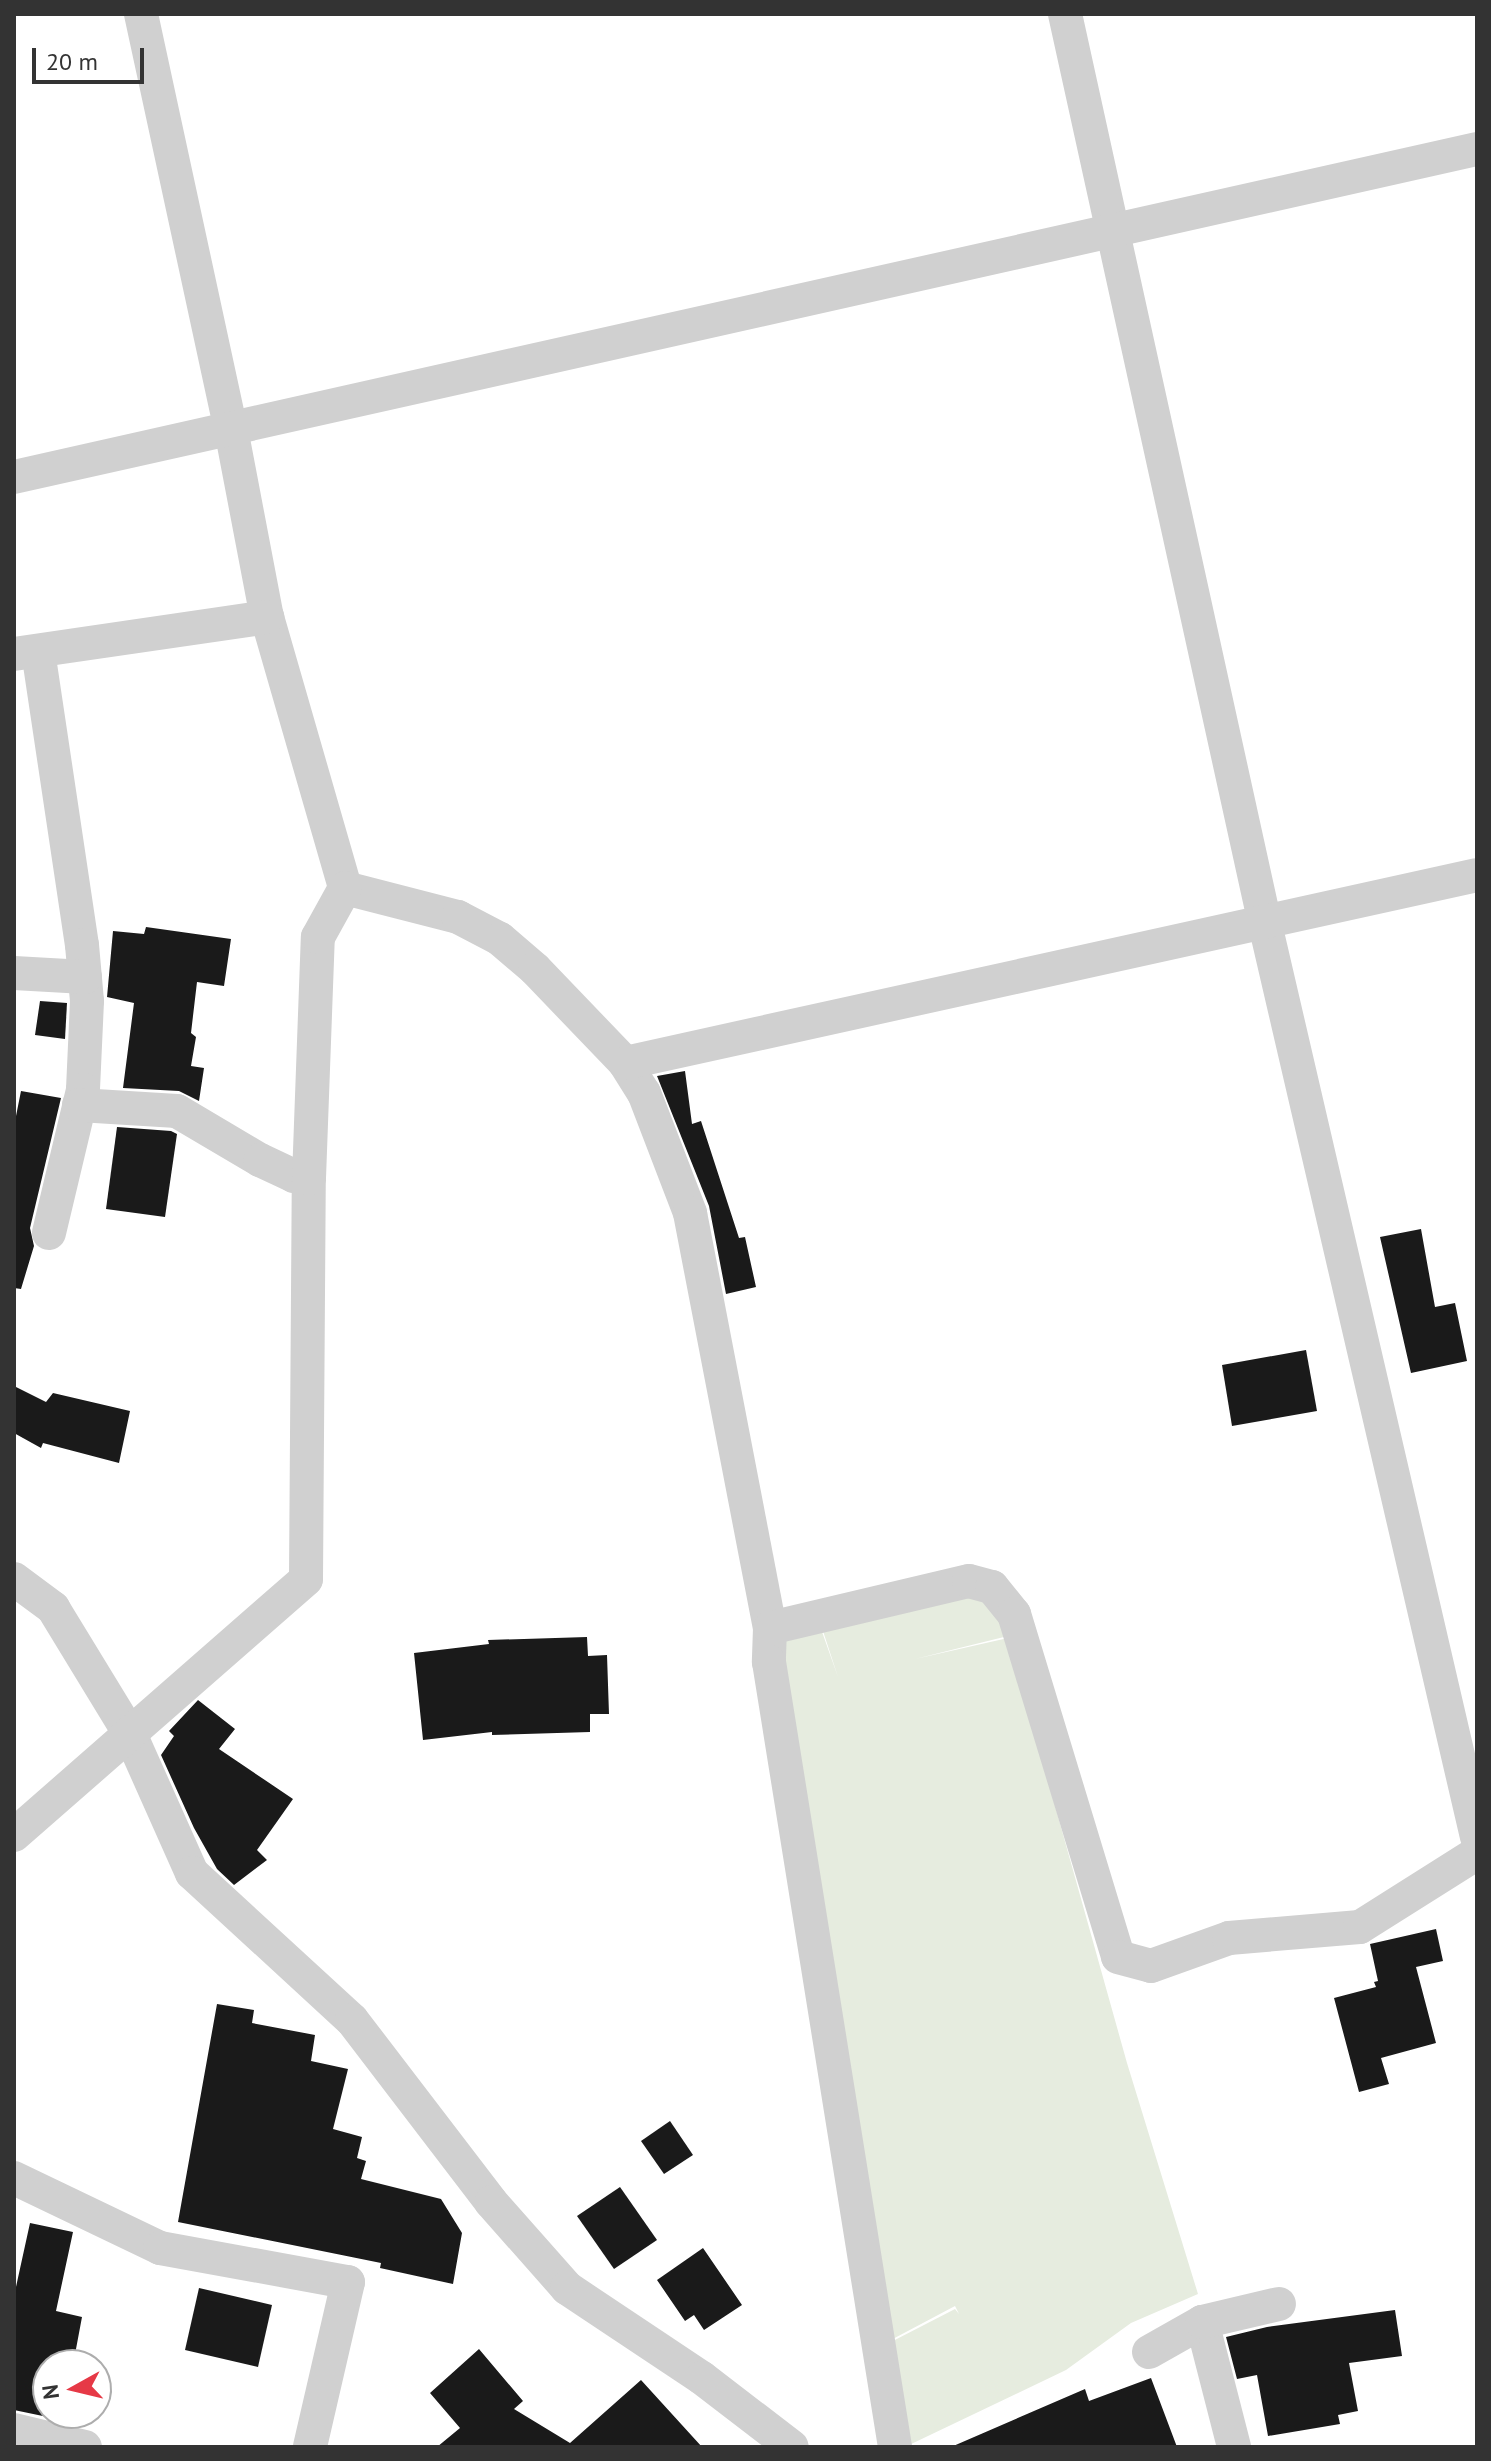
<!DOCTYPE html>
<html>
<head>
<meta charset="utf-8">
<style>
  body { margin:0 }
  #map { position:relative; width:1491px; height:2461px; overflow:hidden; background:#fff; font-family:"PT Sans",sans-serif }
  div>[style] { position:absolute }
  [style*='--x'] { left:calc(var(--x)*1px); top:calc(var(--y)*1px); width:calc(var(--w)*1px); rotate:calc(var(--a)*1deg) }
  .green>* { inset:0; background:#e6ecdf }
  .building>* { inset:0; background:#1a1a1a }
  .minor>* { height:34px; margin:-17px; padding:0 17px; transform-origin:17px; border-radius:17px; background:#d0d0d0 }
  span { translate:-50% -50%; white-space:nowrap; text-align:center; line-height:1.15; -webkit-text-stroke:8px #fff; paint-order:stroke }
  .frame { position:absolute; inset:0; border:16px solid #333; pointer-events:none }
  .north { position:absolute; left:32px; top:2349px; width:80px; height:80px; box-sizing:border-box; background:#fff; border:2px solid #adadad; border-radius:50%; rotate:262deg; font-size:22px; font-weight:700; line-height:32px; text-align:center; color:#333 }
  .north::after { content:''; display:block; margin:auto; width:28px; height:36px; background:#e63946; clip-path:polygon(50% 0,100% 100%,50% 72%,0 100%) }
  .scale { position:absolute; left:32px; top:48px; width:112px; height:36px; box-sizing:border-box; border:4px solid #333; border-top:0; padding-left:10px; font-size:24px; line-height:28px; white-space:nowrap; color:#333; -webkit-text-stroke:6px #fff; paint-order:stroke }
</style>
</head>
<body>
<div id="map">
  <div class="green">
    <i style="clip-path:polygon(982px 1594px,1008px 1636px,915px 1659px,1008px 1638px,1127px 2063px,1198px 2294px,1131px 2323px,1066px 2370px,907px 2446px,889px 2343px,955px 2309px,959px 2314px,955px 2306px,889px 2341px,781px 1637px,821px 1629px,838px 1677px,822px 1628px)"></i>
  </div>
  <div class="building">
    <i style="clip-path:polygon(146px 927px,231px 939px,224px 986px,197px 982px,191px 1033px,196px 1037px,191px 1066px,204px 1068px,199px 1101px,179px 1091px,123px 1088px,134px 1003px,107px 997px,113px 931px,144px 934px)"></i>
    <i style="clip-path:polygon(40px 1001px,67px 1003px,65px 1039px,35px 1035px)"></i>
    <i style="clip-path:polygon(685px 1071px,692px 1124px,701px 1121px,739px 1238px,745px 1237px,756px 1287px,726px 1294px,709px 1206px,657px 1076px)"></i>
    <i style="clip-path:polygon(21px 1091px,61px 1098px,30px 1228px,34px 1246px,21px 1289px,14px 1288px,14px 1126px)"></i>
    <i style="clip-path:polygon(117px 1127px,171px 1131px,177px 1134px,165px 1217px,106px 1209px)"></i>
    <i style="clip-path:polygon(1421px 1229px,1435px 1307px,1455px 1303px,1467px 1361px,1411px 1373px,1380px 1237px)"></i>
    <i style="clip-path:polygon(1306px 1350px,1317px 1411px,1232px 1426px,1222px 1365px)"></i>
    <i style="clip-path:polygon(14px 1386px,46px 1402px,53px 1393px,130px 1411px,119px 1463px,43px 1443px,41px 1448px,14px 1433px)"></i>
    <i style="clip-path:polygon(587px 1637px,588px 1656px,607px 1655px,609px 1714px,590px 1714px,590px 1732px,492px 1735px,492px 1732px,423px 1740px,414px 1653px,489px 1644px,488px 1640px)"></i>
    <i style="clip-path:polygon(198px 1700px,235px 1729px,219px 1749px,293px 1799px,257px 1850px,267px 1860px,234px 1885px,217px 1869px,194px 1828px,161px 1755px,174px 1736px,169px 1731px)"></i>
    <i style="clip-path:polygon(1436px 1929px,1443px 1961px,1416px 1967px,1436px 2043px,1381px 2058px,1389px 2084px,1359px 2092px,1334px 1998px,1376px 1987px,1374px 1982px,1378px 1981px,1370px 1944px)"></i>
    <i style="clip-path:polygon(217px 2004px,254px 2010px,252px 2023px,315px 2035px,311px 2061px,348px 2069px,333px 2129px,362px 2137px,357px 2158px,366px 2161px,361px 2179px,441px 2199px,462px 2233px,453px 2284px,380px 2268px,381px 2263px,178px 2222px)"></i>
    <i style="clip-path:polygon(670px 2121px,693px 2155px,664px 2174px,641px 2141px)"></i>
    <i style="clip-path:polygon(620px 2187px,657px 2240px,614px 2269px,577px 2216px)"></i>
    <i style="clip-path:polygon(30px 2223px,73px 2232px,56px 2311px,82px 2317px,73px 2365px,48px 2365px,48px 2413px,63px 2413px,62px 2420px,14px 2410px,14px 2296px)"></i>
    <i style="clip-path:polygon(703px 2248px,742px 2305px,704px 2330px,694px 2315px,685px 2321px,657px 2280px)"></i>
    <i style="clip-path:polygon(199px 2288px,272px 2305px,258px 2367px,185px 2350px)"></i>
    <i style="clip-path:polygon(1395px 2310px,1402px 2356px,1349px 2363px,1358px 2411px,1338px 2415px,1340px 2424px,1268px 2436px,1257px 2375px,1237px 2379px,1226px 2337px,1267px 2327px)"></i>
    <i style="clip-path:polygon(479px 2349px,523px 2401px,514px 2409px,570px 2443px,641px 2380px,702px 2447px,437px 2447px,460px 2428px,430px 2393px)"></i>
    <i style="clip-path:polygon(1151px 2378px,1177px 2447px,951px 2447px,1085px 2389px,1089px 2401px)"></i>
  </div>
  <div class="minor">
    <i style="--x:141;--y:14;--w:425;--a:77.8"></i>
    <i style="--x:231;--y:429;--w:191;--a:79.2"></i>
    <i style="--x:267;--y:617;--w:282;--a:73.9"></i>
    <i style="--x:345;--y:888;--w:117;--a:14.4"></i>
    <i style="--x:458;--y:917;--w:47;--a:27.6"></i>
    <i style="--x:500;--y:939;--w:46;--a:40.6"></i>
    <i style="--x:535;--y:969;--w:130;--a:46.2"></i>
    <i style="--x:625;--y:1063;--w:36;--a:58"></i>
    <i style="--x:644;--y:1093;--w:129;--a:69"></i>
    <i style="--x:690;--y:1213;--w:423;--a:79.1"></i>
    <i style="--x:770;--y:1628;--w:34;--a:92"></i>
    <i style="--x:769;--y:1662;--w:795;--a:80.88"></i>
    <i style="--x:1065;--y:14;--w:932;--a:77.6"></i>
    <i style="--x:1265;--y:924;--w:937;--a:76.93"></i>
    <i style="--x:14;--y:477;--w:1499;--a:-12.64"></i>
    <i style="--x:38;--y:651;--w:297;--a:81.5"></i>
    <i style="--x:82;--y:945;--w:56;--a:84.9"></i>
    <i style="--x:87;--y:1001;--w:89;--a:92.6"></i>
    <i style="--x:83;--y:1090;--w:147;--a:103.4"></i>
    <i style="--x:14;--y:654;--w:256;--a:-8.3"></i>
    <i style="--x:14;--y:973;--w:71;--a:3.2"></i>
    <i style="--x:625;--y:1063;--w:872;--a:-12.44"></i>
    <i style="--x:79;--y:1105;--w:98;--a:3.5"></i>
    <i style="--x:177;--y:1111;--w:96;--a:30.6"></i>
    <i style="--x:260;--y:1160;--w:38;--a:25"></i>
    <i style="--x:294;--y:1176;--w:15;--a:8"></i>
    <i style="--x:14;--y:1579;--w:49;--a:36.6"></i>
    <i style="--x:53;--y:1608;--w:148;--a:58.6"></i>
    <i style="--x:130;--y:1734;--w:152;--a:66"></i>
    <i style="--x:192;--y:1873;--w:217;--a:42.6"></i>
    <i style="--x:352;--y:2020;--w:229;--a:52.6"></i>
    <i style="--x:491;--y:2202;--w:115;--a:48.5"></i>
    <i style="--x:567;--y:2288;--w:162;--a:33.7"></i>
    <i style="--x:702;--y:2378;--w:113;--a:37.5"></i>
    <i style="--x:770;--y:1628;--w:204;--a:-13.3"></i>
    <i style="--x:969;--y:1581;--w:24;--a:15"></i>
    <i style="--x:992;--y:1587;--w:35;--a:51"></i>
    <i style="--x:1014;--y:1614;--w:358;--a:73.1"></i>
    <i style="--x:1118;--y:1957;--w:34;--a:15"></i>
    <i style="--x:1151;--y:1966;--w:83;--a:-19.7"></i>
    <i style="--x:1229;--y:1938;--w:131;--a:-4.8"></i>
    <i style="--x:1360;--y:1927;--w:138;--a:-32.3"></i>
    <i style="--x:14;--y:1835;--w:388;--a:-41.2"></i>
    <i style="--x:306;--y:1579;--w:401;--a:-89.6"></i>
    <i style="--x:309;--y:1178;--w:241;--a:-87.9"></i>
    <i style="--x:318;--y:937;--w:56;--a:-61.1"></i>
    <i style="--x:14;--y:2178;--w:162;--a:25.6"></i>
    <i style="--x:160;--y:2248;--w:191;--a:10.3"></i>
    <i style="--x:348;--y:2282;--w:169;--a:103"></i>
    <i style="--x:1202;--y:2322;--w:129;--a:75.6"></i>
    <i style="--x:1149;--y:2352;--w:61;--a:-29.5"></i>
    <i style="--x:1202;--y:2322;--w:79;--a:-13.2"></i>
    <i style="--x:14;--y:2430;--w:73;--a:13.5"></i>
  </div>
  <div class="frame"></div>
  <div class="north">N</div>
  <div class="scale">20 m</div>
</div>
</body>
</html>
